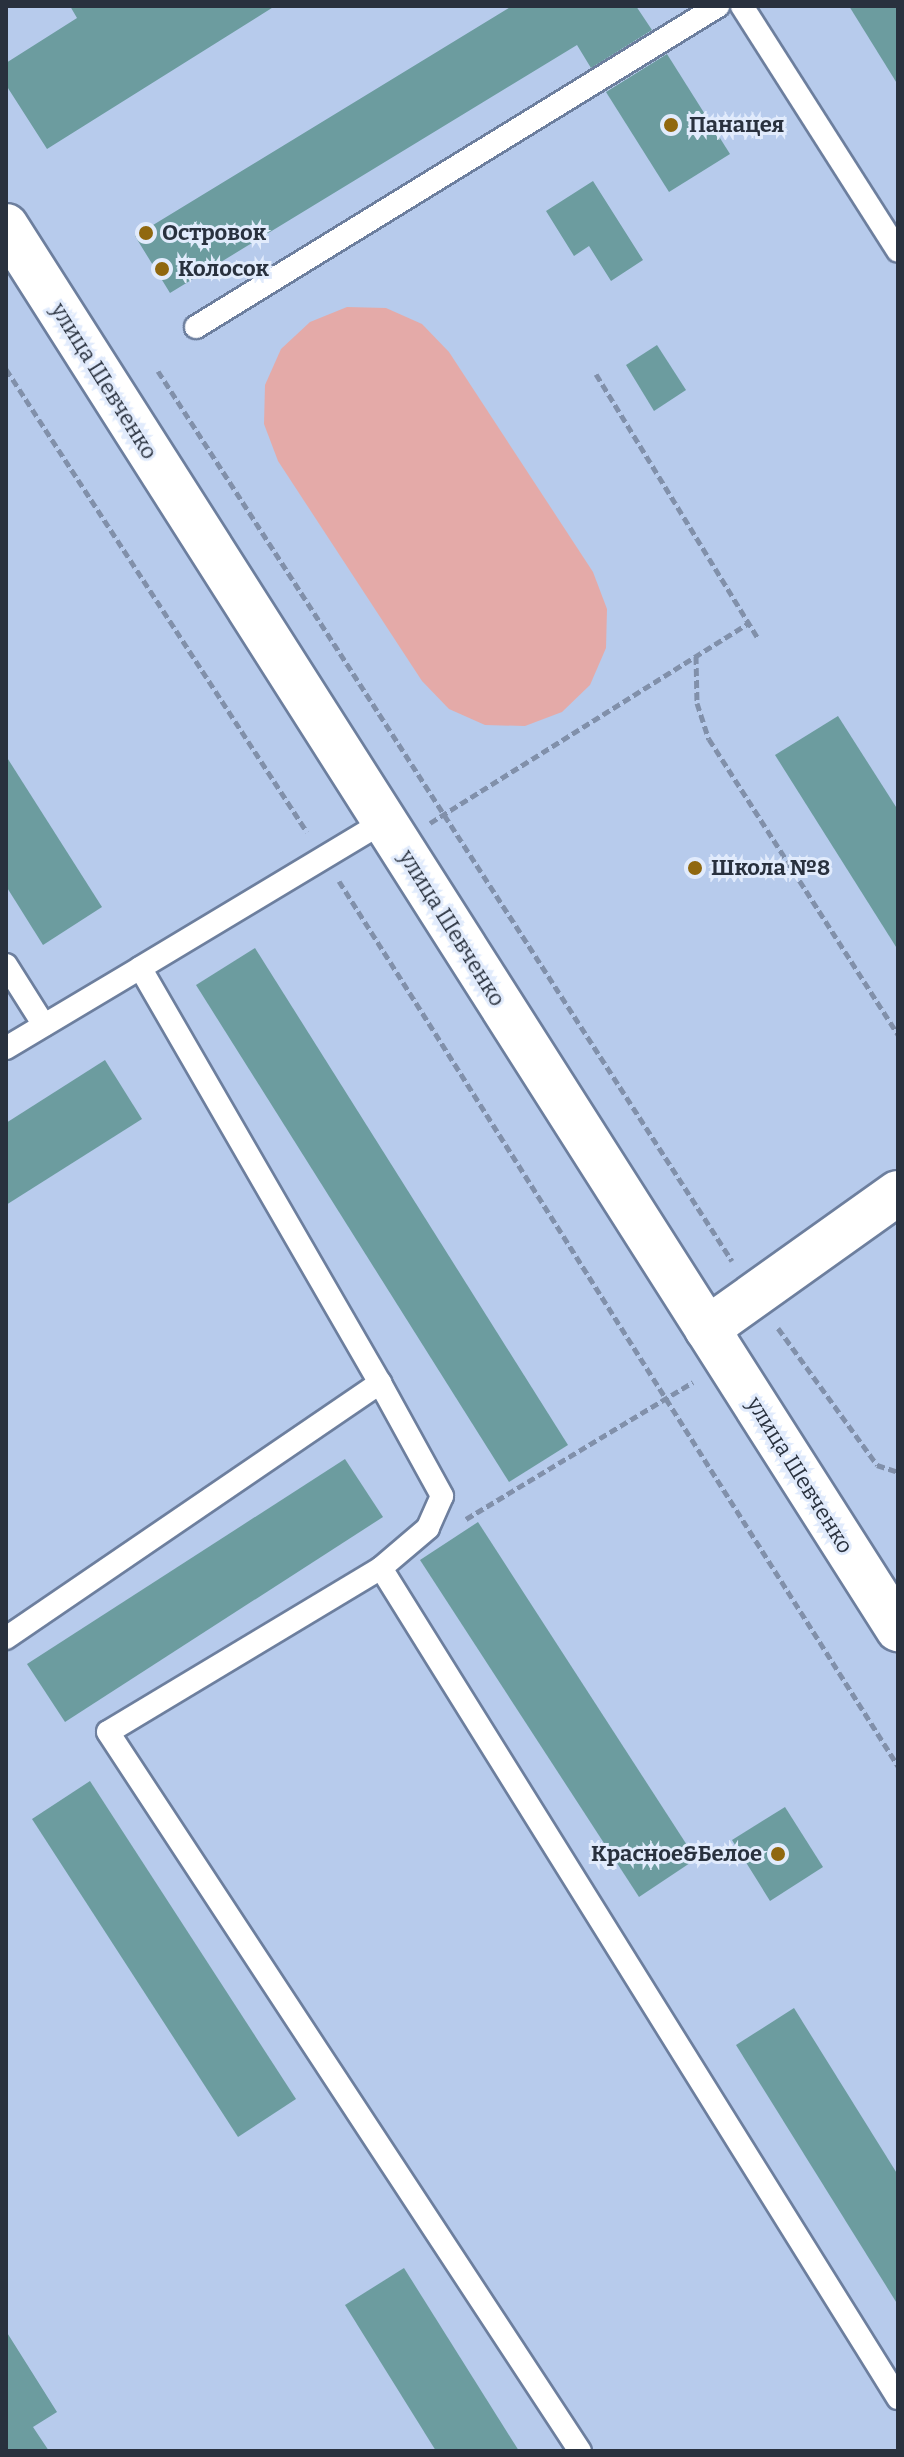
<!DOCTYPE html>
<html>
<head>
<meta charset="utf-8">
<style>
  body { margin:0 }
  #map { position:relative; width:904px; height:2457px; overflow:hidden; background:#b7cbec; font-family:Bitter,serif }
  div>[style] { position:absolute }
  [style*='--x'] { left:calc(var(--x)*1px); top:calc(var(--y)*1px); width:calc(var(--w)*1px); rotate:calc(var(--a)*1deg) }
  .green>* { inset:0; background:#e4aaa8 }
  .building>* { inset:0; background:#6c9c9f }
  .path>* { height:5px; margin-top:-2.5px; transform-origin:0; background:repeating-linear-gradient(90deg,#8190aa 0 8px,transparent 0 12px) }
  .roads { filter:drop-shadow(2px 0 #6d7f9e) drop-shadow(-2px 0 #6d7f9e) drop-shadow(0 2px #6d7f9e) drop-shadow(0 -2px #6d7f9e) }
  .service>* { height:22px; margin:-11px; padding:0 11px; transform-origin:11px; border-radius:11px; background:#fff }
  .minor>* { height:44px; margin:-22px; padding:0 22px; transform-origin:22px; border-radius:22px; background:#fff }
  .tertiary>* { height:44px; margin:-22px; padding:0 22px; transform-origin:22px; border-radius:22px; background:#fff }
  .dots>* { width:22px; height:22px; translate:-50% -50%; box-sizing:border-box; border:4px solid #e1ebfc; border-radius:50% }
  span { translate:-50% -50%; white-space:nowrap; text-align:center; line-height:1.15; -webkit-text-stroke:6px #e1ebfc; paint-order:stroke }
  .poi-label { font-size:22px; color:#29313e; font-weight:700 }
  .left { translate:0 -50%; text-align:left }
  .right { translate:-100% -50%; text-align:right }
  .street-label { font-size:22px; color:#29313e }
  .frame { position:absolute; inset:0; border:8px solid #29313e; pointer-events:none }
</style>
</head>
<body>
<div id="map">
  <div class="green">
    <i style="clip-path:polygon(347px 307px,386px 308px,422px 324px,449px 352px,593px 572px,607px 609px,606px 648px,590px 685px,562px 712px,525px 726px,485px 725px,449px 709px,422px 681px,278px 461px,264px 424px,265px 385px,281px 349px,310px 322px)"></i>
  </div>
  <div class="building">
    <i style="clip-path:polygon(70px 6px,275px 6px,47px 149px,6px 85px,6px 63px,77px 18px)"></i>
    <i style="clip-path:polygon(512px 6px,636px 6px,652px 30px,591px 68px,577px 45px,170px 293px,135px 236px)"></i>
    <i style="clip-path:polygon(849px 6px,898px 6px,898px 85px)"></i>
    <i style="clip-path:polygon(667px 54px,730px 154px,669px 192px,606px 92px)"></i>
    <i style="clip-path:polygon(593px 181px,643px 260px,611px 281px,589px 246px,574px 256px,546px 211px)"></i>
    <i style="clip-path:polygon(657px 345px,686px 390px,654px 411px,626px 365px)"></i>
    <i style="clip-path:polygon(838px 716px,898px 810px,898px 950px,775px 755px)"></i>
    <i style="clip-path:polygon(6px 756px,102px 907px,43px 945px,6px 886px)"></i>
    <i style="clip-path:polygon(255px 948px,568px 1445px,509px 1482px,196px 985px)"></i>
    <i style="clip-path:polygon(105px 1060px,142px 1119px,6px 1205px,6px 1123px)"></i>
    <i style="clip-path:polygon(345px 1459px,383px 1517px,65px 1722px,27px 1664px)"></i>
    <i style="clip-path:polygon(478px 1522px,696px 1859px,639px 1897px,420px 1560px)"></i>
    <i style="clip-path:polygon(90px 1781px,296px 2099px,238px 2137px,32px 1819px)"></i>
    <i style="clip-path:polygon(785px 1807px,823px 1867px,770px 1901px,732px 1840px)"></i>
    <i style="clip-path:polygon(794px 2008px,898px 2175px,898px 2305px,736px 2045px)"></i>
    <i style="clip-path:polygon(404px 2268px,519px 2451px,436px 2451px,345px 2305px)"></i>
    <i style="clip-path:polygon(6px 2331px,57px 2412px,33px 2427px,49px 2451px,6px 2451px)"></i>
  </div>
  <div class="path">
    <i style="--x:6;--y:369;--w:552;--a:56.97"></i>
    <i style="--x:158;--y:371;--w:1059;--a:57.18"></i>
    <i style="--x:596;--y:374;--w:310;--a:58.5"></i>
    <i style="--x:696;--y:656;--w:47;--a:88.8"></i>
    <i style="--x:697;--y:703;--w:38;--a:72"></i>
    <i style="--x:709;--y:739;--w:351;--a:57.4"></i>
    <i style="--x:430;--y:823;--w:377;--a:-32.1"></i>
    <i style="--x:339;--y:881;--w:1047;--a:57.72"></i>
    <i style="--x:778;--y:1328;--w:169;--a:54.1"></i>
    <i style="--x:877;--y:1465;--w:22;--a:18"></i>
    <i style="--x:466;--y:1519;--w:265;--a:-31.1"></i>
  </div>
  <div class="roads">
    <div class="service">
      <i style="--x:742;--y:6;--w:290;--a:57.5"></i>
      <i style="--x:196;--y:327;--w:613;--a:-31.59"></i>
      <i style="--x:6;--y:965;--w:71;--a:57.7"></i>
      <i style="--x:6;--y:1048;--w:156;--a:-30.8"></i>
      <i style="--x:380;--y:1383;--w:129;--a:61.2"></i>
      <i style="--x:442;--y:1496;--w:35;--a:114"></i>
      <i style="--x:428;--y:1528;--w:62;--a:139.6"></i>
      <i style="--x:381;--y:1568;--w:318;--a:149"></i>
      <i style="--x:108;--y:1732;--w:860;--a:56.72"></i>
      <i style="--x:381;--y:1568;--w:978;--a:58.08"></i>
      <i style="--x:6;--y:1638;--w:453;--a:-34.3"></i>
      <i style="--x:380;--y:1383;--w:479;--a:-120"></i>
      <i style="--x:140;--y:968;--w:286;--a:-31"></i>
    </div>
    <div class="minor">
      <i style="--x:707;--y:1329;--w:234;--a:-35.5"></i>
    </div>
    <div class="tertiary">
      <i style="--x:6;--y:226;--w:1663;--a:57.55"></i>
    </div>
  </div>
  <div class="dots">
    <i style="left:671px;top:125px;background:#90680f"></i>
    <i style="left:146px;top:233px;background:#90680f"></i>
    <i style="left:162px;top:269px;background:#90680f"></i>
    <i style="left:695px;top:868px;background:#90680f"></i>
    <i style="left:778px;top:1854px;background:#90680f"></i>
  </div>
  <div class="poi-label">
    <span class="left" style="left:689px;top:125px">Панацея</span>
    <span class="left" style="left:162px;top:233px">Островок</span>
    <span class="left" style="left:178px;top:269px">Колосок</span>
    <span class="left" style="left:711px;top:868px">Школа №8</span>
    <span class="right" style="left:762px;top:1854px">Красное&amp;Белое</span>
  </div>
  <div class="street-label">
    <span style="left:104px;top:381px;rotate:58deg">улица Шевченко</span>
    <span style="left:452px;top:928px;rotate:58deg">улица Шевченко</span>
    <span style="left:800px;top:1475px;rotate:58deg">улица Шевченко</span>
  </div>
  <div class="frame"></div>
</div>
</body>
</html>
